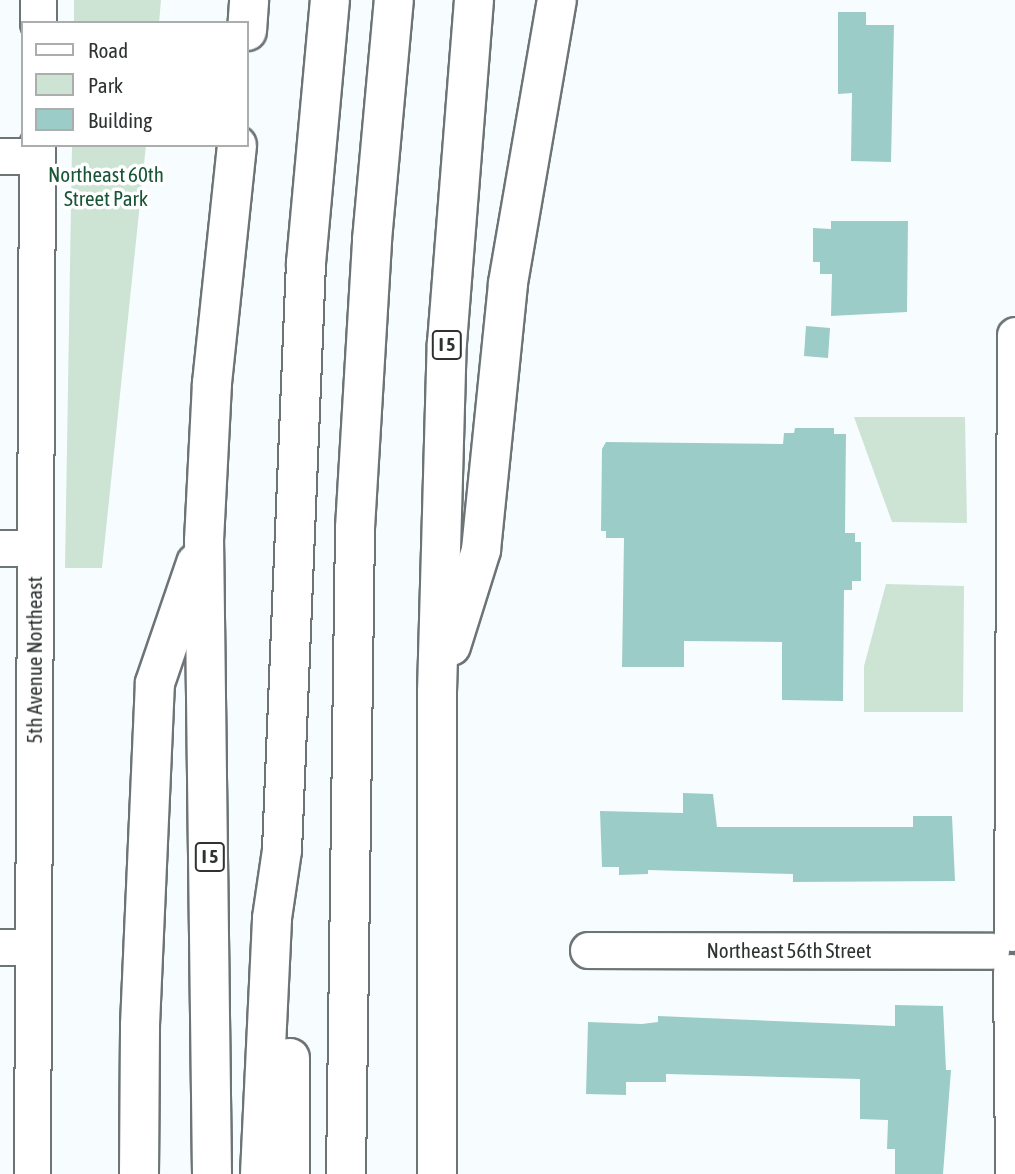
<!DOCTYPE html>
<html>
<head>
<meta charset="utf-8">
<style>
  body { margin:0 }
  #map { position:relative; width:1015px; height:1174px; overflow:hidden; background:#f7fdff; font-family:"Asap Condensed",sans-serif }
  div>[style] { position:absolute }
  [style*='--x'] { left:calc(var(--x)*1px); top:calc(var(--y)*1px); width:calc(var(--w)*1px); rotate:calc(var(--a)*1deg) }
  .green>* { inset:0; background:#cde4d5 }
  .building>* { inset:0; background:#9cccc7 }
  .roads { filter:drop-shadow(2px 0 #6d7476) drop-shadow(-2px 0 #6d7476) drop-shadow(0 2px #6d7476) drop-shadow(0 -2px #6d7476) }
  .minor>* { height:35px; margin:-17.5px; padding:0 17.5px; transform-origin:17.5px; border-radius:17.5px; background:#fff }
  .motorway>* { height:38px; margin:-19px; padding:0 19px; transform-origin:19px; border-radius:19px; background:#fff }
  span { translate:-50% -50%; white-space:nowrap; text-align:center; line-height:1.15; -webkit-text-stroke:7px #fff; paint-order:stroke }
  .shield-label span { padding:2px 5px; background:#fff; border:2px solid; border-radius:5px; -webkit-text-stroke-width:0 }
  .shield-label { font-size:19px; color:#2f3233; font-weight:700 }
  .park-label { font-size:21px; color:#185537 }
  .street-label { font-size:21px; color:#2f3233 }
  .legend { position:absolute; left:21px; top:21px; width:228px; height:126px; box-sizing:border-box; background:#fff; border:2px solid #acadad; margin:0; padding:9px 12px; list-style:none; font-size:21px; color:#2f3233 }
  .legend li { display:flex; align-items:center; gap:14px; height:35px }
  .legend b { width:35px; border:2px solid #acadad }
</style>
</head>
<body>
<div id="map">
  <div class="green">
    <i style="clip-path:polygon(74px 0,161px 0,159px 23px,74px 23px)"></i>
    <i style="clip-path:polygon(72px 145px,146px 145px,102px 568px,65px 568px)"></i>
    <i style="clip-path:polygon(854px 417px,965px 417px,967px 523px,892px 522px)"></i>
    <i style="clip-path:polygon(886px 584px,964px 586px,963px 712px,864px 712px,864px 666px)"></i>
  </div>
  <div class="building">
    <i style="clip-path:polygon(838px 12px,866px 12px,866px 25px,894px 25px,891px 162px,851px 161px,852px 93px,838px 94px)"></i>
    <i style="clip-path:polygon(831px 221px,908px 221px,907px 312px,831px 316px,832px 274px,820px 274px,820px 262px,813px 262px,813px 228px,831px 229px)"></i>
    <i style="clip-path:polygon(806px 326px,830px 328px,828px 358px,804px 356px)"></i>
    <i style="clip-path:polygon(795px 428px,834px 428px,834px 434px,846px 434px,845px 533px,855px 533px,855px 542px,861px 542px,861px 581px,852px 581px,852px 590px,844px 590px,843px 701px,782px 700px,782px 642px,684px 641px,684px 667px,622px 667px,624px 538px,606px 538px,606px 531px,601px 531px,602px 449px,606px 442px,783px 444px,784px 433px,794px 433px)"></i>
    <i style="clip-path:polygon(683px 793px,713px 794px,717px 827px,913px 827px,913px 816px,952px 816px,955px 881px,793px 882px,793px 874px,648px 870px,648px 874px,619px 875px,619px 867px,602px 867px,600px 811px,683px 813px)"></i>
    <i style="clip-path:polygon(895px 1005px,943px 1006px,946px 1070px,951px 1070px,943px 1174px,895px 1174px,895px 1149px,887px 1149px,888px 1120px,860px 1119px,860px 1079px,666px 1074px,666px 1082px,626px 1082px,626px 1095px,586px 1094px,588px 1022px,642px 1024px,658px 1022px,658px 1016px,895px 1026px)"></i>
  </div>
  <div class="roads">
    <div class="minor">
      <i style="--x:38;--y:23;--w:23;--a:-90"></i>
      <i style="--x:0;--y:156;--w:37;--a:0"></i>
      <i style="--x:0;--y:548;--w:34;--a:0"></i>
      <i style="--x:1012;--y:933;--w:598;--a:-89.71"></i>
      <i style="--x:0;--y:947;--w:32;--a:0"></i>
      <i style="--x:588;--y:950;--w:403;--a:0.1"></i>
      <i style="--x:1011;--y:972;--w:202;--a:89.4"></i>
      <i style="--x:32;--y:1174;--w:1029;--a:-89.72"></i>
    </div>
    <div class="motorway">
      <i style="--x:247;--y:31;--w:31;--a:-86"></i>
      <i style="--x:451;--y:646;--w:101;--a:-72.6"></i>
      <i style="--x:481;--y:550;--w:268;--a:-84.2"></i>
      <i style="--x:508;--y:283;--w:287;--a:-80.2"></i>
      <i style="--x:139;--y:1174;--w:149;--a:-89.6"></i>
      <i style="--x:140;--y:1025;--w:342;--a:-87.5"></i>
      <i style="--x:155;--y:683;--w:127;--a:-71.1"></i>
      <i style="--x:212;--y:1174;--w:633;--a:-90.72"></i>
      <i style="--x:204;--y:541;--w:158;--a:-87.1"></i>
      <i style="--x:212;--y:383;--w:239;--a:-84"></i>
      <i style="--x:260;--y:1174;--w:256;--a:-87.3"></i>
      <i style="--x:272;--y:918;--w:69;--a:-81.6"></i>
      <i style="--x:282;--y:850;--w:587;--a:-87.66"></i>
      <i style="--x:306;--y:263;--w:264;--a:-84.8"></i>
      <i style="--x:290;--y:1174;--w:116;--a:-90"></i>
      <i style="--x:346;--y:1174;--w:646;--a:-89.2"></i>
      <i style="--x:355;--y:528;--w:289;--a:-86.6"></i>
      <i style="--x:372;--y:240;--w:241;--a:-84.8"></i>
      <i style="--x:437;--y:1174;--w:482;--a:-90"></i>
      <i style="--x:437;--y:692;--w:349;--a:-88.4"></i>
      <i style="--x:447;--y:343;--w:344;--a:-85.5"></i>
    </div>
  </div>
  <div class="shield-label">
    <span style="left:447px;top:345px">I 5</span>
    <span style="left:210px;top:857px">I 5</span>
  </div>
  <div class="park-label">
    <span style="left:106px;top:186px">Northeast 60th<br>Street Park</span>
  </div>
  <div class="street-label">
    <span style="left:34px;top:660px;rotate:-90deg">5th Avenue Northeast</span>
    <span style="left:789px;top:950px">Northeast 56th Street</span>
  </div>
  <ul class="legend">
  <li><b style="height:9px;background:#fff"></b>Road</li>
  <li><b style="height:19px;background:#cde4d5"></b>Park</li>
  <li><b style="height:19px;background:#9cccc7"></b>Building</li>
  </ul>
</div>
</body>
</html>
